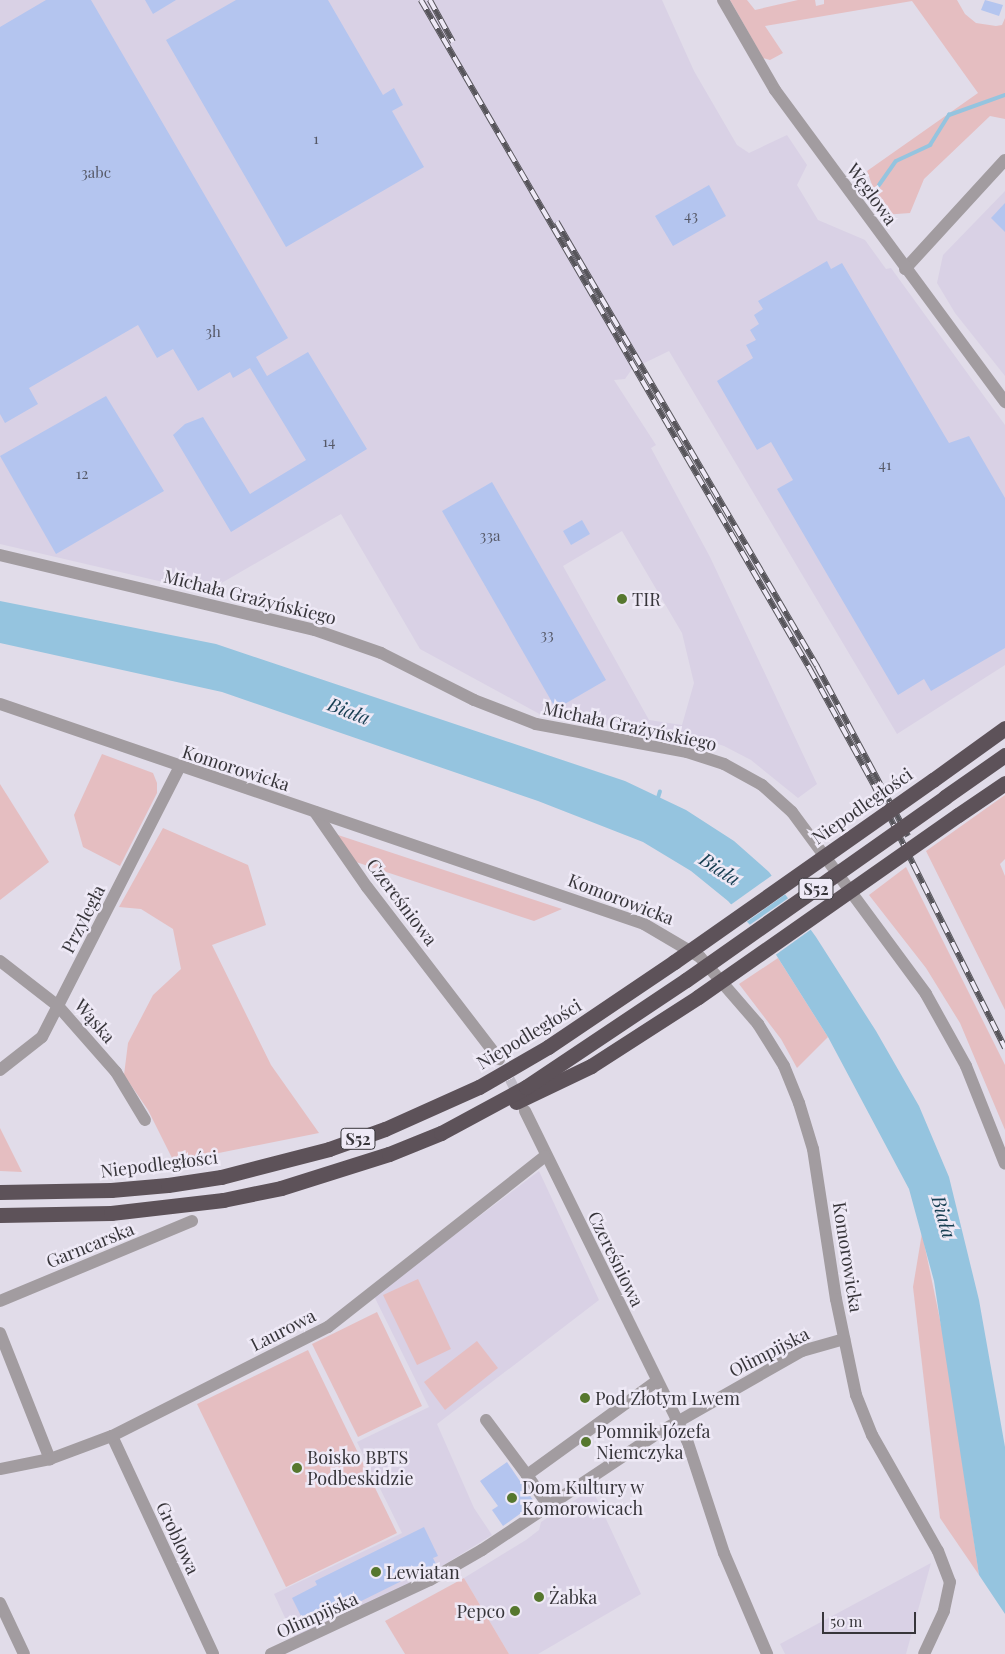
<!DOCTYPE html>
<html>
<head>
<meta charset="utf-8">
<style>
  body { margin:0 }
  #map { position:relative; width:1005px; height:1654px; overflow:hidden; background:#e1dce9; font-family:"Playfair Display",serif }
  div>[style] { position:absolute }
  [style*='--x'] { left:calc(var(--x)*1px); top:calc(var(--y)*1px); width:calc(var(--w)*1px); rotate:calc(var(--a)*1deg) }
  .built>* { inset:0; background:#d9d1e5 }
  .green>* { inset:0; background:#e5bec1 }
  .water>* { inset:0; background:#95c4df }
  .pier>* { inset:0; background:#e1dce9 }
  .stream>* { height:4px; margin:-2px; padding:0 2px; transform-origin:2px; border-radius:2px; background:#95c4df }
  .building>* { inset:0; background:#b4c5ef }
  .pedestrian-tunnel>* { height:10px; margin-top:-5px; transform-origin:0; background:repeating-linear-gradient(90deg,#bfbbc6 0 10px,transparent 0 15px) }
  .minor>* { height:12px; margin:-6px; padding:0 6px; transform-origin:6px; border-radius:6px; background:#a29ca0 }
  .tertiary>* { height:12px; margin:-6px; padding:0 6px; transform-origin:6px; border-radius:6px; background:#a29ca0 }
  .motorway>* { height:15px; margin:-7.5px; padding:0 7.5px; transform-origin:7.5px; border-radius:7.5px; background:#5d5259 }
  .rail>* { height:5.5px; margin-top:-2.75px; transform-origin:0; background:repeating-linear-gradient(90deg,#eee9f6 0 11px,#57555b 0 22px); box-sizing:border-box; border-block:1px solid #57555b }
  .motorway-bridge>* { height:15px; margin:-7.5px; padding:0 7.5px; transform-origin:7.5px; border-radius:7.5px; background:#5d5259 }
  .dots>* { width:14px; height:14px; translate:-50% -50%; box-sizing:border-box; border:2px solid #eee9f6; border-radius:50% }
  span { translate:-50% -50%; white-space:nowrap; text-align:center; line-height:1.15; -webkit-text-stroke:5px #eee9f6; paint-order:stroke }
  .number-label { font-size:15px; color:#565967 }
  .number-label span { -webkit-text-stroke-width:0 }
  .shield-label span { padding:1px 4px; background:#eee9f6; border:1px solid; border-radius:4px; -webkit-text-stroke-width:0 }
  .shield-label { font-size:16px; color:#37353a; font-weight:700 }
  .street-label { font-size:18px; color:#37353a }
  .poi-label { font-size:18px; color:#37353a }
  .left { translate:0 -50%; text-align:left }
  .right { translate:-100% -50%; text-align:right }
  .water-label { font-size:19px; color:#173e52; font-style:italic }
  .scale { position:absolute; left:822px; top:1612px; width:94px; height:22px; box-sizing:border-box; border:2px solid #37353a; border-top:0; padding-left:6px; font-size:15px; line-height:18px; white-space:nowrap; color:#37353a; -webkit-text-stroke:4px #eee9f6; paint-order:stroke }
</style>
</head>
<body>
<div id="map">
  <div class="built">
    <i style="clip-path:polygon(evenodd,0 0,662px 0,694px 71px,737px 145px,749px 153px,787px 135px,807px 165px,797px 185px,818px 220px,865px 240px,886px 269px,891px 268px,1005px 425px,1005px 665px,897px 734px,669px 351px,632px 369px,625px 379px,614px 380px,656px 445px,651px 448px,710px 557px,817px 784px,798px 798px,751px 760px,724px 746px,694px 736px,545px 717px,420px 649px,341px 514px,206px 592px,0 544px,0 0,622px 531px,682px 633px,694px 683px,682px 725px,649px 720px,563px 566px,622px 531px)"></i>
    <i style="clip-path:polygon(1005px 191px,1005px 376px,955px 313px,937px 283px,943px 255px)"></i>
    <i style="clip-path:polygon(539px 1171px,599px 1300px,437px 1424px,474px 1508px,492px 1535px,442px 1566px,340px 1620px,294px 1637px,274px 1594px,402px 1533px,357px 1442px,429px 1407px,374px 1296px)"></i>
    <i style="clip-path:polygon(592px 1489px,641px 1594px,538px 1654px,509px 1654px,464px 1578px,526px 1540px,539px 1530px,541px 1522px)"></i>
    <i style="clip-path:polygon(931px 1563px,906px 1654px,785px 1654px,780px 1644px)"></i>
  </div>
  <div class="green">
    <i style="clip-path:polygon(730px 0,747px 0,755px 10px,798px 0,815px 0,816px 6px,824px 4px,824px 0,957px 0,965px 14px,976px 23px,996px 26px,1002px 25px,1005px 18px,1005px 119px,990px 116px,924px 179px,910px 213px,883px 215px,867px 171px,978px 93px,912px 1px,765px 26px,783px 53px,770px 60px,763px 58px)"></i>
    <i style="clip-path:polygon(102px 754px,153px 773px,157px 783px,157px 793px,120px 866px,83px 847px,74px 815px)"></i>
    <i style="clip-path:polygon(0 784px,49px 862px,0 900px)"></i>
    <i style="clip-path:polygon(1005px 795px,1005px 859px,1000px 864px,1005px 876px,1005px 1010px,926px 851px)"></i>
    <i style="clip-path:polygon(163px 828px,248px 865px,266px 925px,212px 945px,271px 1065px,319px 1133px,174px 1162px,148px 1110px,124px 1075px,128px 1043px,153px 995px,181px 969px,173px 929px,141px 909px,119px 907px)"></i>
    <i style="clip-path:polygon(335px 834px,562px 909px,534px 921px,356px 862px)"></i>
    <i style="clip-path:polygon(906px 867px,1005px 1065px,1005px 1130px,960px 1023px,926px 968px,869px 895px)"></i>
    <i style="clip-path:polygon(778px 958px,828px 1037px,797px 1068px,781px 1039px,739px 984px)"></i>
    <i style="clip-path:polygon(0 1128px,22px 1172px,0 1171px)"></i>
    <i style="clip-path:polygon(922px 1233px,945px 1344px,979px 1575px,940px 1518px,913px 1287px)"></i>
    <i style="clip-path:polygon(418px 1279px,451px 1349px,417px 1365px,383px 1295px)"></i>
    <i style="clip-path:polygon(377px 1312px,422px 1406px,358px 1437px,312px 1344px)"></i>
    <i style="clip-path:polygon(477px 1341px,498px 1368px,445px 1410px,424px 1382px)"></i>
    <i style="clip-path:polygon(308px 1350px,397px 1533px,286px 1587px,197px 1404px)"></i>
    <i style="clip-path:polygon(464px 1578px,509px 1654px,405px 1654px,385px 1621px)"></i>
  </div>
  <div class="water">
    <i style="clip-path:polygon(0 601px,216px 644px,625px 781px,686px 810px,734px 841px,769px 872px,816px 937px,876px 1031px,919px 1106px,949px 1177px,979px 1300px,1005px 1447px,1005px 1614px,979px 1575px,934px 1281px,909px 1189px,828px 1037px,773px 950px,728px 901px,691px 871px,643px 842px,538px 801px,222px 692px,0 643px)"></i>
  </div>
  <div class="pier">
    <i style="clip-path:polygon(774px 874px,787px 893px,745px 923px,729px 906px)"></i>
    <i style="clip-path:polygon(790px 897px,813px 928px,774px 956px,748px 926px)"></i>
  </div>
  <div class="stream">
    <i style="--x:879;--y:185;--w:29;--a:-55"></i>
    <i style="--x:896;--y:161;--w:38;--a:-25"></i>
    <i style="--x:930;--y:145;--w:36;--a:-58"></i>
    <i style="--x:949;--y:115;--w:59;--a:-19.7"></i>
    <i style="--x:657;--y:801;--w:10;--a:-73"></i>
  </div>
  <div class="building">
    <i style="clip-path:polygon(46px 0,91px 0,288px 338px,256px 357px,267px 376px,308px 352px,367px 449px,231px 532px,173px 435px,185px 424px,203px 417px,250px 494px,306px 460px,250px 368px,233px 378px,230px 372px,198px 391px,173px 349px,157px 358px,138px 325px,29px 388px,38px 404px,5px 423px,0 414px,0 27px)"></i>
    <i style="clip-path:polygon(145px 0,176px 0,153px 14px)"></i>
    <i style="clip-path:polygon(236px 0,328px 0,383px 95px,394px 88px,403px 105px,392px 111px,424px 167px,286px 247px,166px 40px)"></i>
    <i style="clip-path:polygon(985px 0,1003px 5px,999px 16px,981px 10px)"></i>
    <i style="clip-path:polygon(709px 185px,726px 216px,673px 246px,655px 216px)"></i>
    <i style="clip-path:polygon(1005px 203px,1005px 232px,991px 218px)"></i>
    <i style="clip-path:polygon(827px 261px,831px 269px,842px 263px,949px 443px,969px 436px,1005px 498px,1005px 648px,931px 691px,924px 679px,898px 695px,777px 489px,793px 480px,771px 442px,757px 450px,717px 381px,753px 358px,746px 345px,756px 340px,750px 330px,759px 324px,754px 315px,763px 309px,758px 301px)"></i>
    <i style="clip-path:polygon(106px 396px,164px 491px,56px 554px,0 456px)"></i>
    <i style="clip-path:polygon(492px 482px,606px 680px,556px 709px,442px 511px)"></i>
    <i style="clip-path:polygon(582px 520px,590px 534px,571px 545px,563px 531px)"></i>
    <i style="clip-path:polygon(507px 1462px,535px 1503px,503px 1526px,492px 1510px,498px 1506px,480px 1481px)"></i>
    <i style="clip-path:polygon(424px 1527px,438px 1556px,433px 1558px,436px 1564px,333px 1615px,311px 1624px,309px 1620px,304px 1622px,292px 1598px,317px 1585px,315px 1581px)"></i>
  </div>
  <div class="pedestrian-tunnel">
    <i style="--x:503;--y:1066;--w:36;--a:63"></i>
  </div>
  <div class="minor">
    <i style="--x:905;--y:269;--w:148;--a:-47.5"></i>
    <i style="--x:0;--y:555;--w:324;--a:13.4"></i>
    <i style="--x:315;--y:630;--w:70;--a:19.2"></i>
    <i style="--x:381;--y:653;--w:104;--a:26.8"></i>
    <i style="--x:474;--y:700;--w:66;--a:21.2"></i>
    <i style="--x:536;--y:724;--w:154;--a:10.5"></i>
    <i style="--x:687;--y:752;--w:39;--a:18"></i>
    <i style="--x:724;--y:764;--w:43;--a:28.9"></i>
    <i style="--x:762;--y:785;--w:40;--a:42"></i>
    <i style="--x:792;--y:812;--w:226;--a:53.6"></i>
    <i style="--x:926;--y:994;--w:82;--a:60.9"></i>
    <i style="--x:966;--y:1066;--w:105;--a:68.3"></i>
    <i style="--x:315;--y:812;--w:91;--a:55.3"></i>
    <i style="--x:367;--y:887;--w:217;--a:52.5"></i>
    <i style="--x:0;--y:961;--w:73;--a:37.8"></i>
    <i style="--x:58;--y:1006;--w:88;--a:48.7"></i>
    <i style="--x:116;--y:1072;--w:56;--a:58.9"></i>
    <i style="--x:0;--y:1070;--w:53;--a:-38.2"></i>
    <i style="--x:42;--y:1037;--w:302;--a:-63"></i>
    <i style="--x:525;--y:1111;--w:367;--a:63.8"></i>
    <i style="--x:687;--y:1440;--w:119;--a:71.9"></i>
    <i style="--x:724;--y:1553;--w:110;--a:66.9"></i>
    <i style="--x:0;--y:1301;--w:208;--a:-22.6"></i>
    <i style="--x:0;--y:1333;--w:136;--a:68.4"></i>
    <i style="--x:486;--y:1420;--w:69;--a:53.3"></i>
    <i style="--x:112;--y:1436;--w:240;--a:65.1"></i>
    <i style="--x:0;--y:1469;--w:51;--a:-11.3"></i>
    <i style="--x:50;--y:1459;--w:66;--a:-20.4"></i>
    <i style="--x:112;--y:1436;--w:242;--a:-26.8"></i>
    <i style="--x:328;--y:1327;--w:276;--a:-38.2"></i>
    <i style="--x:548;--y:1505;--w:37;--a:-125"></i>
    <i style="--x:527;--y:1475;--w:160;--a:-35.9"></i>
    <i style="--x:0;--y:1603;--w:56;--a:64.8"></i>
    <i style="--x:271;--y:1654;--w:175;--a:-25"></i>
    <i style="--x:430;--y:1580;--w:60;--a:-30"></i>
    <i style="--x:482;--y:1550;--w:211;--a:-33.6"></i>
    <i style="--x:658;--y:1433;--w:166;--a:-29.7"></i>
    <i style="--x:802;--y:1351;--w:44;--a:-15.9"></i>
  </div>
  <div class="tertiary">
    <i style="--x:723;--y:0;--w:104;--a:60"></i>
    <i style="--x:775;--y:90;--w:388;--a:53.6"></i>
    <i style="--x:0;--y:704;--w:681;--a:18.86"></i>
    <i style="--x:644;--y:924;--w:65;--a:30.5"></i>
    <i style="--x:700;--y:957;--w:89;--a:49.1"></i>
    <i style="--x:758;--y:1024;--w:49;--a:58.2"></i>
    <i style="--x:784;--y:1066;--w:40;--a:68"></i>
    <i style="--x:799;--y:1103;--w:48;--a:73.1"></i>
    <i style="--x:813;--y:1149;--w:152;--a:81.3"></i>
    <i style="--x:836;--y:1299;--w:98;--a:78.2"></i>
    <i style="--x:856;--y:1395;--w:43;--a:68.2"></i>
    <i style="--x:872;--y:1435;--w:133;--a:60.4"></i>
    <i style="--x:938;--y:1551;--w:33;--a:69"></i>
    <i style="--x:950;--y:1582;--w:30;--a:102"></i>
    <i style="--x:944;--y:1611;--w:47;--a:114.9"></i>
  </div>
  <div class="motorway">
    <i style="--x:933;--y:780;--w:89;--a:-35.8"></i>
    <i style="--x:945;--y:797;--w:73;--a:-35"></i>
    <i style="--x:958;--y:815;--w:57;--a:-34.2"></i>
    <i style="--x:516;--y:1102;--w:83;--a:-25.6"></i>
    <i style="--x:591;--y:1066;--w:127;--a:-32.8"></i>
    <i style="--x:0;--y:1192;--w:111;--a:-1"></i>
    <i style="--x:111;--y:1190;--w:57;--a:-5"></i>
    <i style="--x:168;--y:1185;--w:54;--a:-8.6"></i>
    <i style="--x:221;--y:1177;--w:112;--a:-14.5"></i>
    <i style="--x:329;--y:1149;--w:59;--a:-19.7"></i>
    <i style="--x:385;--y:1129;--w:103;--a:-24.1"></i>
    <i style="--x:479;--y:1087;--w:80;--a:-30.1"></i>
    <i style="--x:548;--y:1047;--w:152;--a:-34"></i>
    <i style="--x:0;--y:1215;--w:111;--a:-1"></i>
    <i style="--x:111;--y:1213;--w:113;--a:-6.6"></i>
    <i style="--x:223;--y:1200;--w:59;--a:-11.7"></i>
    <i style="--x:281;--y:1188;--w:113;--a:-17.5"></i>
    <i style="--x:389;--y:1154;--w:56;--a:-22"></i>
    <i style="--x:441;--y:1133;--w:97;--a:-28.4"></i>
    <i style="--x:526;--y:1087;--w:192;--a:-33.8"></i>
  </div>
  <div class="rail">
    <i style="--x:421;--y:0;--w:774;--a:59.82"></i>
    <i style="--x:810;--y:669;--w:132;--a:61.1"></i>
    <i style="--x:874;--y:785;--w:294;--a:63.5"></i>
    <i style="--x:430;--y:0;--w:48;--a:61.3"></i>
    <i style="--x:557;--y:222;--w:515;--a:59.65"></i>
    <i style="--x:817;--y:666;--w:193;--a:61.8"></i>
  </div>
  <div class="motorway-bridge">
    <i style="--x:674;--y:962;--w:317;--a:-35.1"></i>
    <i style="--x:686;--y:980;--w:317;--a:-35.2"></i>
    <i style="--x:698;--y:997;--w:317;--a:-35"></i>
  </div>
  <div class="dots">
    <i style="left:622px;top:599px;background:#56772e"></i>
    <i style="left:585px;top:1398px;background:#56772e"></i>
    <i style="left:586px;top:1442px;background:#56772e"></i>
    <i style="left:297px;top:1468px;background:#56772e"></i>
    <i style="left:512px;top:1498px;background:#56772e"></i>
    <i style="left:376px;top:1572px;background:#56772e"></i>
    <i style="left:539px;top:1597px;background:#56772e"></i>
    <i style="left:515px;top:1611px;background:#56772e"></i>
  </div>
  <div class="number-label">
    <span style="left:316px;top:139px">1</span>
    <span style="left:96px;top:173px">3abc</span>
    <span style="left:691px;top:216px">43</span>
    <span style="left:213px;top:332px">3h</span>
    <span style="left:329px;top:442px">14</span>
    <span style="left:885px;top:465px">41</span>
    <span style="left:82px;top:474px">12</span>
    <span style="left:490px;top:536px">33a</span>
    <span style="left:547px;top:635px">33</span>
  </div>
  <div class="shield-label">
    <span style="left:816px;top:889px">S52</span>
    <span style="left:358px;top:1139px">S52</span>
  </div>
  <div class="street-label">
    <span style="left:872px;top:194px;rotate:54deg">Węglowa</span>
    <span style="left:250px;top:597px;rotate:14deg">Michała Grażyńskiego</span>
    <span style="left:630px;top:726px;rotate:12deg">Michała Grażyńskiego</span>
    <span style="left:236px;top:768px;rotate:18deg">Komorowicka</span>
    <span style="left:862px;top:806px;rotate:-35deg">Niepodległości</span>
    <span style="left:621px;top:899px;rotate:21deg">Komorowicka</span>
    <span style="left:402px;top:902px;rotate:53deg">Czereśniowa</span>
    <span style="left:83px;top:919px;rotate:-63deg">Przyległa</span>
    <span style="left:95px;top:1021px;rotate:49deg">Wąska</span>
    <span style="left:529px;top:1034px;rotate:-31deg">Niepodległości</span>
    <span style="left:159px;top:1164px;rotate:-7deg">Niepodległości</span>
    <span style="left:90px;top:1245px;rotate:-22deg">Garncarska</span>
    <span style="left:848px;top:1257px;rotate:81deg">Komorowicka</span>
    <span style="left:616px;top:1259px;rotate:64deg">Czereśniowa</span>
    <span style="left:283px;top:1330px;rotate:-27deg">Laurowa</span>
    <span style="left:769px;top:1352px;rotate:-27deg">Olimpijska</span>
    <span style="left:178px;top:1538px;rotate:65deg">Groblowa</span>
    <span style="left:317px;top:1615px;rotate:-24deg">Olimpijska</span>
  </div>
  <div class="poi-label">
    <span class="left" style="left:632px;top:599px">TIR</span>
    <span class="left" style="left:595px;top:1398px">Pod Złotym Lwem</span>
    <span class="left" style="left:596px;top:1442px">Pomnik Józefa<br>Niemczyka</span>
    <span class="left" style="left:307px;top:1468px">Boisko BBTS<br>Podbeskidzie</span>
    <span class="left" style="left:522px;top:1498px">Dom Kultury w<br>Komorowicach</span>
    <span class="left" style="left:386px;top:1572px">Lewiatan</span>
    <span class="left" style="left:549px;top:1597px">Żabka</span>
    <span class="right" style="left:505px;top:1611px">Pepco</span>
  </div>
  <div class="water-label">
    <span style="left:349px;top:711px;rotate:21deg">Biała</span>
    <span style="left:720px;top:869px;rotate:33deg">Biała</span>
    <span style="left:944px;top:1217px;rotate:74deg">Biała</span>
  </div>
  <div class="scale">50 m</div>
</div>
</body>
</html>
